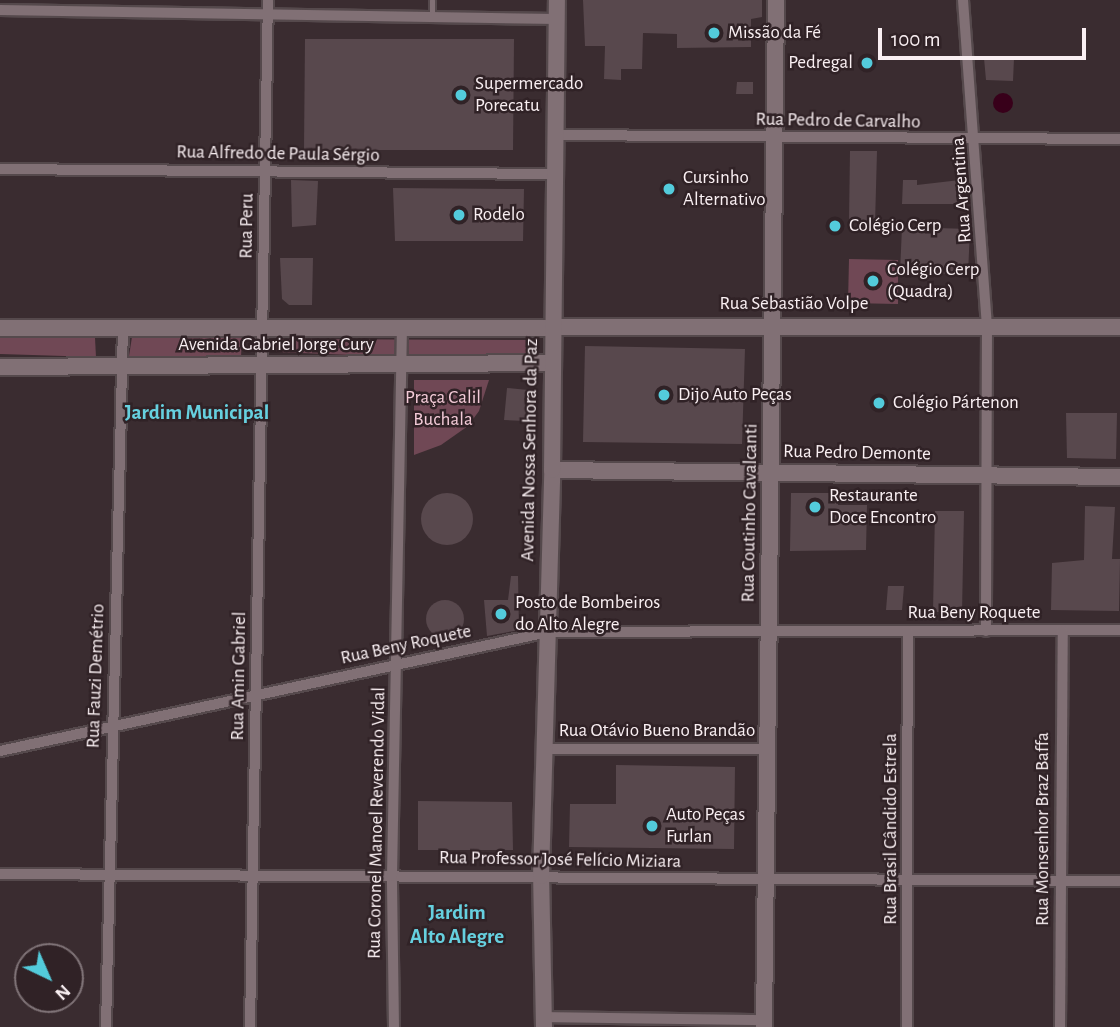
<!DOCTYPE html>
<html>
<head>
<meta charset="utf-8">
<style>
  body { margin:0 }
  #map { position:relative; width:1120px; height:1027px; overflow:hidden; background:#3a2c30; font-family:"Alegreya Sans",sans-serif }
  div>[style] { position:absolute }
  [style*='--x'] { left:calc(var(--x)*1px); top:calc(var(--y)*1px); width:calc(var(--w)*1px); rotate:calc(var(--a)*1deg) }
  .green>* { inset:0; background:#704855 }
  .water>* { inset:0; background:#38001a }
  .round { border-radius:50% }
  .building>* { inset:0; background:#58484d }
  .roads { filter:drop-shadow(2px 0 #55494c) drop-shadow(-2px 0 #55494c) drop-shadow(0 2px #55494c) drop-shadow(0 -2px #55494c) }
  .service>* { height:5px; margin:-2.5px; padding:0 2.5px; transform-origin:2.5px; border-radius:2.5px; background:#817075 }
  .minor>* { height:10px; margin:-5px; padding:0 5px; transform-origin:5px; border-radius:5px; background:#817075 }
  .secondary>* { height:16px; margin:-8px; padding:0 8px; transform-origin:8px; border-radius:8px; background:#817075 }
  .dots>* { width:19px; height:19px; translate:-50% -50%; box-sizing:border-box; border:4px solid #302226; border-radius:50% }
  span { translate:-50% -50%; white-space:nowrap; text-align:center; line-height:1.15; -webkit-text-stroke:5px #302226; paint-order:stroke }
  .poi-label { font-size:19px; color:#f9eff2 }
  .left { translate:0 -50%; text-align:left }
  .right { translate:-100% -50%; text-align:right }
  .street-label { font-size:19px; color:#f9eff2 }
  .park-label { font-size:19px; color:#f4cbd8 }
  .neighbourhood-label { font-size:21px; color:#66d0df; font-weight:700 }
  .north { position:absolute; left:14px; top:943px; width:70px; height:70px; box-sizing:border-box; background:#302226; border:2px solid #807478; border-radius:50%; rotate:136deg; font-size:19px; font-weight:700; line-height:28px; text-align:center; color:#f9eff2 }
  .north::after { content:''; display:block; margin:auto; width:24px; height:32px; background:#53cbdb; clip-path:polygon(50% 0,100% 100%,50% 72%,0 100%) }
  .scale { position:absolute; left:878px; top:28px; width:208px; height:32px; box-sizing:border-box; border:4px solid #f9eff2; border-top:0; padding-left:9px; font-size:21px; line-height:24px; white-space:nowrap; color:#f9eff2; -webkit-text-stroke:5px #302226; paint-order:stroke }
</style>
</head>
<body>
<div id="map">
  <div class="green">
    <i style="clip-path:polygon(849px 259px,898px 260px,898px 304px,848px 303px)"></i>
    <i style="clip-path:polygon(0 336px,95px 338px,96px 357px,0 354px)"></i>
    <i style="clip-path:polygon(132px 337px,242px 338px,241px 357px,129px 356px)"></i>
    <i style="clip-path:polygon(274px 339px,530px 340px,526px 357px,403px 357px,276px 352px)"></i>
    <i style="clip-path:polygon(414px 380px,489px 380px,479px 411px,468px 426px,441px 445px,414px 455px)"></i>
  </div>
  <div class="water">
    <i class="round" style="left:993px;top:93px;width:20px;height:20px"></i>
  </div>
  <div class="building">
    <i style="clip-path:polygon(583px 0,762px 0,762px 17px,751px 19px,751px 47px,677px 48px,677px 34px,643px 33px,642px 69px,621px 69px,621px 80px,604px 79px,605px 46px,585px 46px)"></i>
    <i style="clip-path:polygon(305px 39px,514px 39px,513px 150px,304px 150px)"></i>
    <i style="clip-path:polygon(984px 58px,1014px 58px,1013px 81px,986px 80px)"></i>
    <i style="clip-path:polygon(737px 82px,753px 82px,753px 94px,736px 94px)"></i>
    <i style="clip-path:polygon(850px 151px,877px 151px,875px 224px,849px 222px)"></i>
    <i style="clip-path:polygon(291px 180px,318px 181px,316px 225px,292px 227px)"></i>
    <i style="clip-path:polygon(903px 180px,917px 180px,917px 185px,960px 180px,959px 204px,902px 204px)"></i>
    <i style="clip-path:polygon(393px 188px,524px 189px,523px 241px,395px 241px)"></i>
    <i style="clip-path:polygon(902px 227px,970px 229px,968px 274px,900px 273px)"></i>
    <i style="clip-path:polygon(280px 258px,313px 258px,312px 305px,289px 305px,282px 299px)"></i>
    <i style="clip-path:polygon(585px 346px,745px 349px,742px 444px,583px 442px)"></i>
    <i style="clip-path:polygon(507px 388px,528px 390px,525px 421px,504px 420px)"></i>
    <i style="clip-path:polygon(1066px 413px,1117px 413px,1116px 459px,1067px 458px)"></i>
    <i class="round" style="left:421px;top:493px;width:52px;height:52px"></i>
    <i style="clip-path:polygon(791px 493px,839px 493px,838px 505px,867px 505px,866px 550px,790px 551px)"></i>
    <i style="clip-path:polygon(1085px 506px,1115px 507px,1112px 559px,1120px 559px,1119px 611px,1051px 610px,1052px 563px,1084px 560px)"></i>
    <i style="clip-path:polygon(935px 511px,964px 511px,962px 612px,933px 612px)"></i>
    <i style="clip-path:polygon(511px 576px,518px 576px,519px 630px,487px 636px,484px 600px,508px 600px)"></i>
    <i style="clip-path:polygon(888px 586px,904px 586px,902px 610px,886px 610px)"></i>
    <i class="round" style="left:426px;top:600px;width:38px;height:38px"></i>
    <i style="clip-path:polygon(616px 765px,735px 767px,734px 849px,569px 847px,570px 804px,616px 804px)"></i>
    <i style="clip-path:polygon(418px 801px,512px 802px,513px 850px,418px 850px)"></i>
  </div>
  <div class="roads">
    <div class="service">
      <i style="--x:432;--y:17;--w:17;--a:-90"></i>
    </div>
    <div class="minor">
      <i style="--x:963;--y:0;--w:325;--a:85.8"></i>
      <i style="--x:987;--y:324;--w:307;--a:90.2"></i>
      <i style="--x:0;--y:10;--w:557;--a:0.93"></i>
      <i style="--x:556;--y:135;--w:564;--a:0.41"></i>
      <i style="--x:0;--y:169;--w:555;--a:0.52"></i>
      <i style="--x:546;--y:749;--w:222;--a:0"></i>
      <i style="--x:0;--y:751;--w:561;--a:-12.25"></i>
      <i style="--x:548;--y:632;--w:572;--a:-0.2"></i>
      <i style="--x:0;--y:874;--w:1120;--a:0.36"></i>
      <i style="--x:544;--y:1017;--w:220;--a:0.8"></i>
      <i style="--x:106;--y:1027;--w:700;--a:-88.61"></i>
      <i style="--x:250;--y:1027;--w:1027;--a:-89"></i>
      <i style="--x:394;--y:1027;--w:151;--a:-90.8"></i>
      <i style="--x:392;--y:876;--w:550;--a:-88.96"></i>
      <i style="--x:907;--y:1027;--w:396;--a:-89.9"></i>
      <i style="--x:1060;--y:1027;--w:396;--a:-89.6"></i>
    </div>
    <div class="secondary">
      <i style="--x:0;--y:328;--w:1120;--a:-0.05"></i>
      <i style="--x:0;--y:367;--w:553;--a:-0.41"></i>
      <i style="--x:552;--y:470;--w:568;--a:0.71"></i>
      <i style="--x:544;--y:1027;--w:151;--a:-91.1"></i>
      <i style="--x:541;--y:876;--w:406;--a:-88.4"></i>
      <i style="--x:552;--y:470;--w:470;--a:-89.4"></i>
      <i style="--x:764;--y:1027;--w:1027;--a:-89.33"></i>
    </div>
  </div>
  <div class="dots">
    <i style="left:714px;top:33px;background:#53cbdb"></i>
    <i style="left:867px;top:63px;background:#53cbdb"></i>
    <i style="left:461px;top:95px;background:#53cbdb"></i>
    <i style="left:669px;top:189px;background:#53cbdb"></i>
    <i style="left:459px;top:215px;background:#53cbdb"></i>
    <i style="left:835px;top:226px;background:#53cbdb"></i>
    <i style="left:873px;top:281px;background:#53cbdb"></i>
    <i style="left:664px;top:395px;background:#53cbdb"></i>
    <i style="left:879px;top:403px;background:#53cbdb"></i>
    <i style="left:815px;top:507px;background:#53cbdb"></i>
    <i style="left:501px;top:614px;background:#53cbdb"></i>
    <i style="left:652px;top:826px;background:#53cbdb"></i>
  </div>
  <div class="poi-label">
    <span class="left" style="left:728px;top:33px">Missão da Fé</span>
    <span class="right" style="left:853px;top:63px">Pedregal</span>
    <span class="left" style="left:475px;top:95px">Supermercado<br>Porecatu</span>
    <span class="left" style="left:683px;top:189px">Cursinho<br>Alternativo</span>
    <span class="left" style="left:473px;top:215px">Rodelo</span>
    <span class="left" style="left:849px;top:226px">Colégio Cerp</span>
    <span class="left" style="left:887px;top:281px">Colégio Cerp<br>(Quadra)</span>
    <span class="left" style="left:678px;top:395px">Dijo Auto Peças</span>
    <span class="left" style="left:893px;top:403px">Colégio Pártenon</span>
    <span class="left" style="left:829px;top:507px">Restaurante<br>Doce Encontro</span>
    <span class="left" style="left:515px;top:614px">Posto de Bombeiros<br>do Alto Alegre</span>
    <span class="left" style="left:666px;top:826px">Auto Peças<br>Furlan</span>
  </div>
  <div class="street-label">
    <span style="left:838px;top:121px;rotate:1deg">Rua Pedro de Carvalho</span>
    <span style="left:278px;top:154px;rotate:1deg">Rua Alfredo de Paula Sérgio</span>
    <span style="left:962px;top:190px;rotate:-94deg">Rua Argentina</span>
    <span style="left:247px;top:226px;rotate:-89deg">Rua Peru</span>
    <span style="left:794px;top:304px">Rua Sebastião Volpe</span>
    <span style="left:276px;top:345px">Avenida Gabriel Jorge Cury</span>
    <span style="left:530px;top:450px;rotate:-89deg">Avenida Nossa Senhora da Paz</span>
    <span style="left:857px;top:453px;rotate:1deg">Rua Pedro Demonte</span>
    <span style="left:750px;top:513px;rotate:-89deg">Rua Coutinho Cavalcanti</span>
    <span style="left:974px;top:613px">Rua Beny Roquete</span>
    <span style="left:406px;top:645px;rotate:-12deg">Rua Beny Roquete</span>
    <span style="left:96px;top:676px;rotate:-88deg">Rua Fauzi Demétrio</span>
    <span style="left:239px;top:676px;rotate:-89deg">Rua Amin Gabriel</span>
    <span style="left:657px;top:731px">Rua Otávio Bueno Brandão</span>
    <span style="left:377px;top:823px;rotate:-89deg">Rua Coronel Manoel Reverendo Vidal</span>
    <span style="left:891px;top:829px;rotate:-90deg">Rua Brasil Cândido Estrela</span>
    <span style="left:1043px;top:829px;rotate:-90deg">Rua Monsenhor Braz Baffa</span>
    <span style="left:560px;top:860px;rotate:1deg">Rua Professor José Felício Miziara</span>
  </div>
  <div class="park-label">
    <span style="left:443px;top:409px">Praça Calil<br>Buchala</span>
  </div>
  <div class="neighbourhood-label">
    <span style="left:197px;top:413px">Jardim Municipal</span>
    <span style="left:457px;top:925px">Jardim<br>Alto Alegre</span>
  </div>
  <div class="north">N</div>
  <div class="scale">100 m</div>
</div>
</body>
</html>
